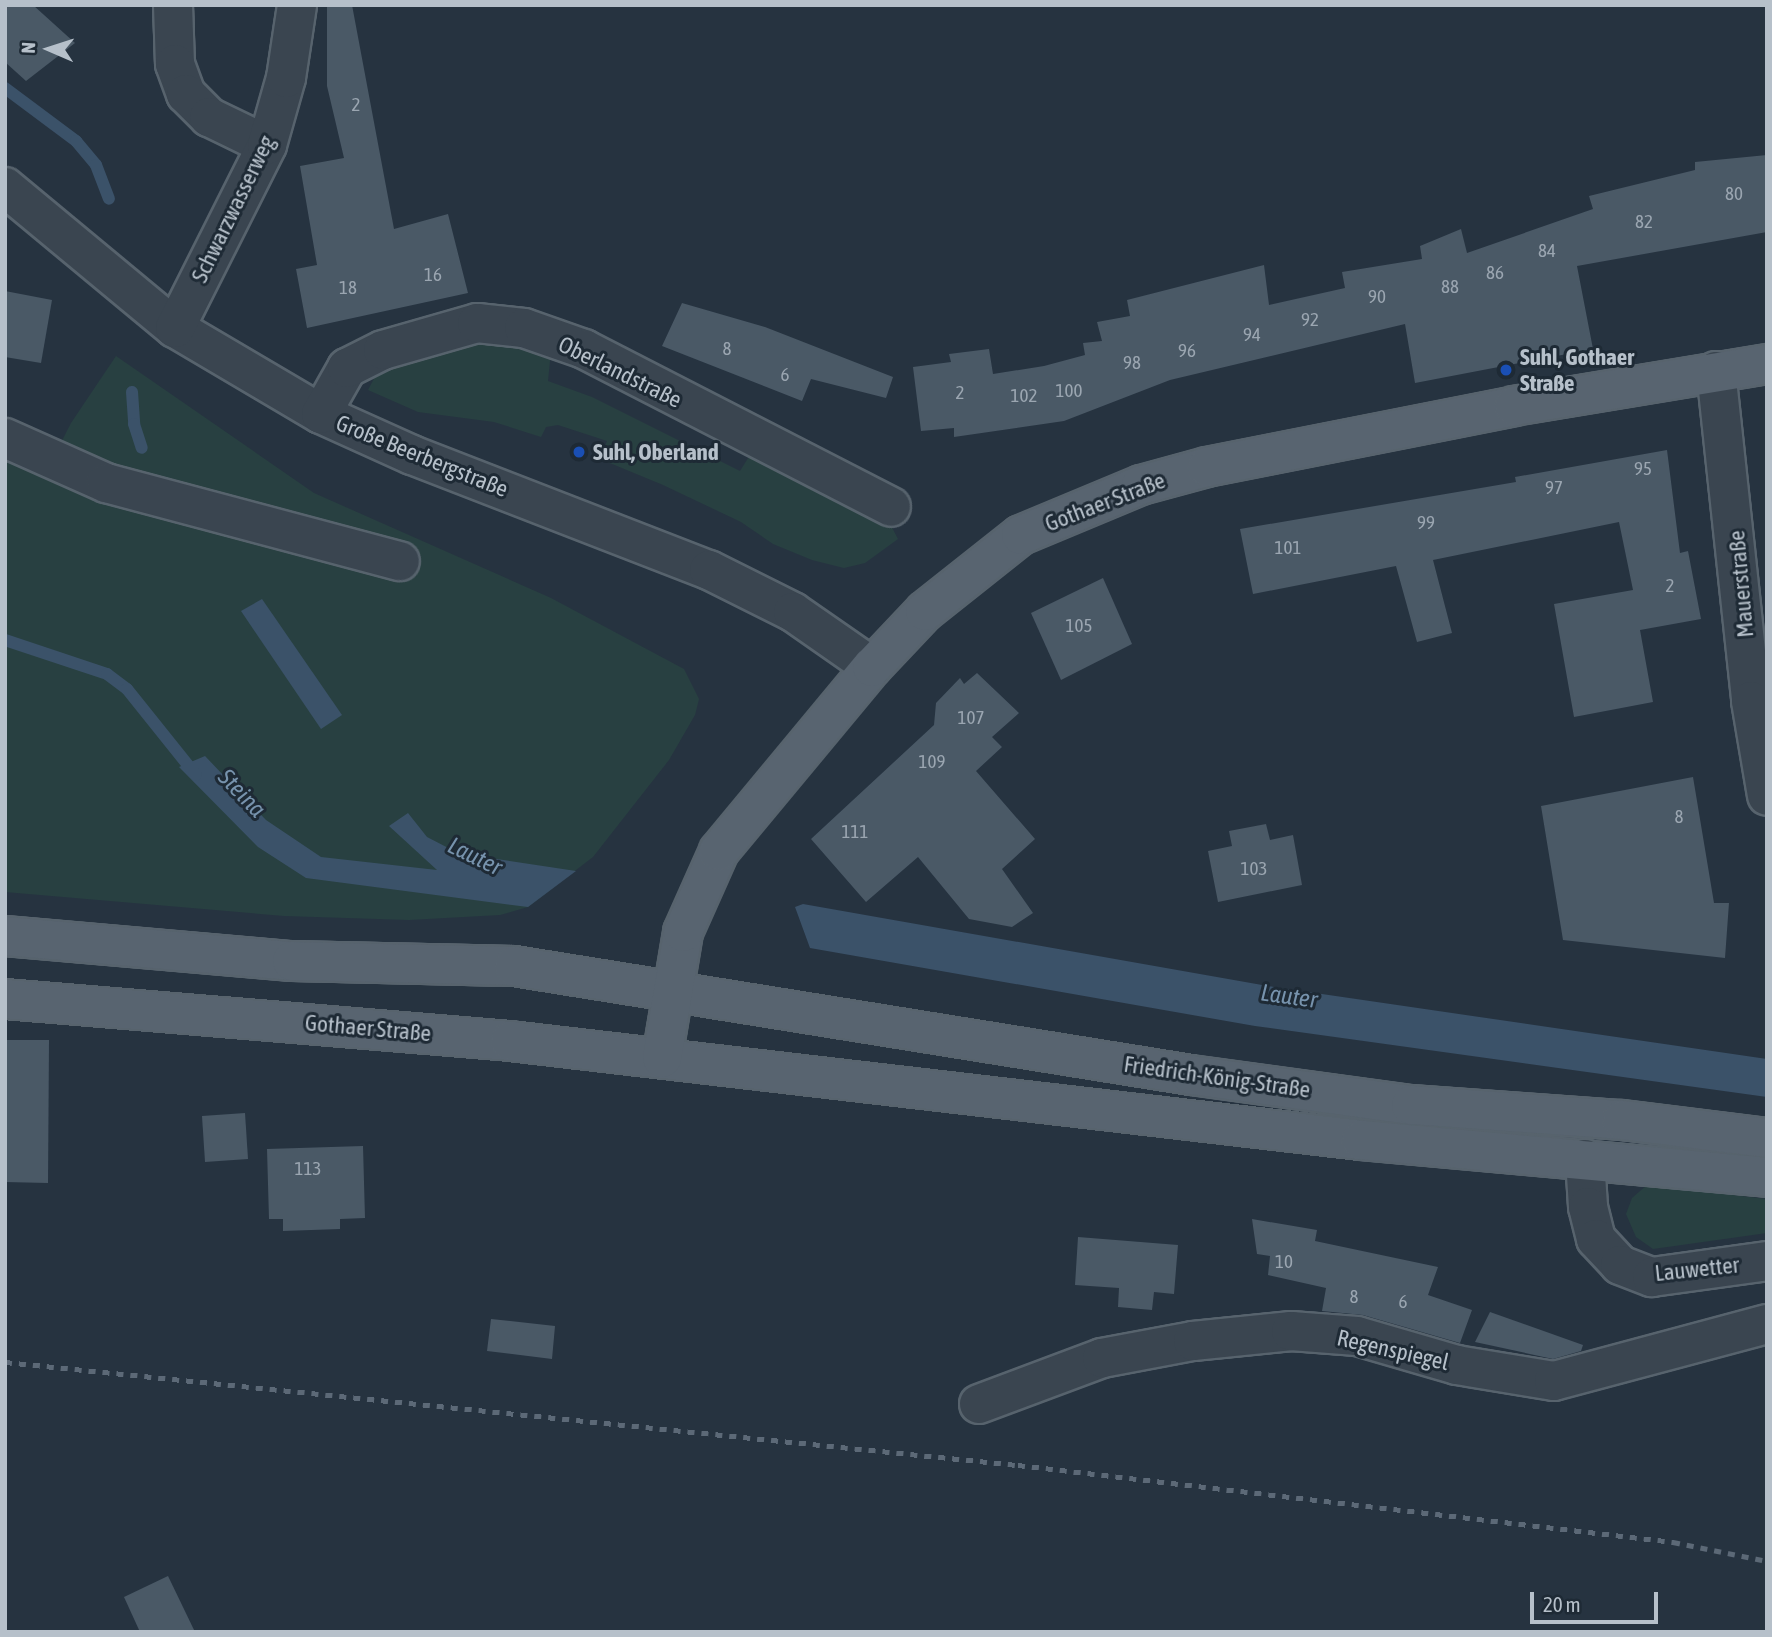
<!DOCTYPE html>
<html>
<head>
<meta charset="utf-8">
<style>
  body { margin:0 }
  #map { position:relative; width:1772px; height:1637px; overflow:hidden; background:#263340; font-family:"Asap Condensed",sans-serif }
  div>[style] { position:absolute }
  [style*='--x'] { left:calc(var(--x)*1px); top:calc(var(--y)*1px); width:calc(var(--w)*1px); rotate:calc(var(--a)*1deg) }
  .green>* { inset:0; background:#284041 }
  .water>* { inset:0; background:#3b5269 }
  .stream>* { height:12px; margin:-6px; padding:0 6px; transform-origin:6px; border-radius:6px; background:#3b5269 }
  .building>* { inset:0; background:#4a5966 }
  .roads { filter:drop-shadow(2px 0 #57636d) drop-shadow(-2px 0 #57636d) drop-shadow(0 2px #57636d) drop-shadow(0 -2px #57636d) }
  .minor>* { height:38px; margin:-19px; padding:0 19px; transform-origin:19px; border-radius:19px; background:#3a4550 }
  .major>* { height:38px; margin:-19px; padding:0 19px; transform-origin:19px; border-radius:19px; background:#586470 }
  .rail>* { height:5px; margin-top:-2.5px; transform-origin:0; background:repeating-linear-gradient(90deg,#5c6977 0 7px,transparent 0 14px) }
  .dots>* { width:19px; height:19px; translate:-50% -50%; box-sizing:border-box; border:4px solid #1e2a35; border-radius:50% }
  span { translate:-50% -50%; white-space:nowrap; text-align:center; line-height:1.15; -webkit-text-stroke:6px #1e2a35; paint-order:stroke }
  .number-label { font-size:19px; color:#9ba6b1 }
  .number-label span { -webkit-text-stroke-width:0 }
  .street-label { font-size:23px; color:#b6c0ca }
  .poi-label { font-size:23px; color:#b6c0ca; font-weight:700 }
  .left { translate:0 -50%; text-align:left }
  .water-label { font-size:24px; color:#7793ad; font-style:italic }
  .frame { position:absolute; inset:0; border:7px solid #b6c0ca; pointer-events:none }
  .north { position:absolute; left:14px; top:14px; width:70px; height:70px; -webkit-text-stroke:5px #1e2a35; paint-order:stroke; rotate:273deg; font-size:19px; font-weight:700; line-height:28px; text-align:center; color:#b6c0ca }
  .north::after { content:''; display:block; margin:auto; width:24px; height:32px; background:#b6c0ca; clip-path:polygon(50% 0,100% 100%,50% 72%,0 100%) }
  .scale { position:absolute; left:1530px; top:1592px; width:128px; height:32px; box-sizing:border-box; border:4px solid #b6c0ca; border-top:0; padding-left:9px; font-size:21px; line-height:24px; white-space:nowrap; color:#b6c0ca; -webkit-text-stroke:5px #1e2a35; paint-order:stroke }
</style>
</head>
<body>
<div id="map">
  <div class="green">
    <i style="clip-path:polygon(487px 341px,551px 351px,548px 381px,592px 397px,740px 471px,755px 447px,885px 514px,898px 539px,865px 563px,844px 568px,812px 560px,773px 544px,741px 522px,663px 485px,600px 459px,607px 441px,558px 425px,546px 427px,541px 437px,494px 422px,418px 412px,368px 390px,378px 371px,436px 350px)"></i>
    <i style="clip-path:polygon(116px 356px,314px 493px,551px 598px,684px 669px,699px 699px,695px 715px,669px 760px,593px 857px,528px 907px,500px 915px,409px 920px,284px 916px,5px 892px,5px 457px,45px 474px,71px 423px)"></i>
    <i style="clip-path:polygon(1647px 1185px,1767px 1199px,1767px 1233px,1653px 1249px,1636px 1237px,1626px 1214px,1632px 1198px)"></i>
  </div>
  <div class="water">
    <i style="clip-path:polygon(262px 599px,342px 715px,321px 729px,241px 611px)"></i>
    <i style="clip-path:polygon(205px 756px,266px 820px,321px 857px,437px 870px,389px 826px,408px 813px,427px 837px,458px 853px,576px 871px,528px 907px,306px 878px,258px 847px,179px 767px)"></i>
    <i style="clip-path:polygon(803px 904px,1274px 987px,1767px 1059px,1767px 1097px,1255px 1026px,810px 948px,795px 907px)"></i>
  </div>
  <div class="stream">
    <i style="--x:5;--y:88;--w:89;--a:36.7"></i>
    <i style="--x:76;--y:141;--w:31;--a:50"></i>
    <i style="--x:96;--y:165;--w:36;--a:69"></i>
    <i style="--x:132;--y:392;--w:32;--a:86"></i>
    <i style="--x:134;--y:424;--w:25;--a:72"></i>
    <i style="--x:5;--y:640;--w:108;--a:18.4"></i>
    <i style="--x:107;--y:674;--w:25;--a:37"></i>
    <i style="--x:127;--y:689;--w:110;--a:51.3"></i>
  </div>
  <div class="building">
    <i style="clip-path:polygon(5px 5px,33px 5px,75px 43px,26px 81px,5px 62px)"></i>
    <i style="clip-path:polygon(327px 5px,352px 5px,394px 229px,448px 214px,468px 293px,307px 328px,296px 269px,317px 265px,300px 166px,344px 158px,327px 86px)"></i>
    <i style="clip-path:polygon(1767px 155px,1767px 232px,1577px 266px,1593px 349px,1415px 383px,1405px 324px,1170px 380px,1064px 421px,954px 437px,954px 428px,921px 431px,913px 367px,951px 362px,949px 354px,989px 349px,993px 374px,1044px 366px,1085px 355px,1083px 343px,1102px 341px,1097px 322px,1130px 316px,1127px 300px,1264px 265px,1269px 305px,1345px 288px,1342px 272px,1422px 259px,1420px 246px,1461px 229px,1467px 253px,1593px 209px,1589px 196px,1695px 170px,1695px 162px)"></i>
    <i style="clip-path:polygon(5px 291px,52px 300px,41px 363px,5px 357px)"></i>
    <i style="clip-path:polygon(682px 303px,765px 327px,893px 377px,886px 398px,811px 379px,802px 401px,662px 346px)"></i>
    <i style="clip-path:polygon(1667px 450px,1680px 553px,1688px 551px,1701px 619px,1640px 630px,1653px 702px,1574px 717px,1554px 604px,1633px 590px,1619px 522px,1433px 560px,1452px 633px,1417px 642px,1396px 566px,1253px 594px,1240px 529px,1516px 482px,1515px 477px)"></i>
    <i style="clip-path:polygon(1103px 578px,1132px 644px,1061px 680px,1031px 613px)"></i>
    <i style="clip-path:polygon(977px 673px,1019px 713px,992px 737px,1002px 747px,976px 771px,1035px 839px,1002px 869px,1033px 913px,1012px 927px,969px 919px,918px 857px,866px 902px,811px 839px,934px 725px,936px 703px,960px 678px,964px 684px)"></i>
    <i style="clip-path:polygon(1693px 777px,1714px 903px,1729px 903px,1725px 958px,1563px 940px,1541px 806px)"></i>
    <i style="clip-path:polygon(1266px 824px,1270px 840px,1293px 835px,1302px 885px,1218px 902px,1208px 851px,1232px 846px,1229px 831px)"></i>
    <i style="clip-path:polygon(5px 1040px,49px 1040px,48px 1183px,5px 1182px)"></i>
    <i style="clip-path:polygon(245px 1113px,248px 1159px,205px 1162px,202px 1116px)"></i>
    <i style="clip-path:polygon(363px 1146px,365px 1218px,340px 1219px,340px 1229px,283px 1231px,283px 1219px,269px 1219px,267px 1149px)"></i>
    <i style="clip-path:polygon(1252px 1219px,1317px 1230px,1315px 1241px,1438px 1267px,1428px 1295px,1472px 1310px,1460px 1343px,1363px 1315px,1322px 1311px,1326px 1288px,1268px 1275px,1270px 1256px,1257px 1254px)"></i>
    <i style="clip-path:polygon(1078px 1237px,1178px 1245px,1174px 1294px,1154px 1292px,1152px 1310px,1118px 1307px,1119px 1288px,1075px 1285px)"></i>
    <i style="clip-path:polygon(1490px 1312px,1583px 1345px,1581px 1351px,1553px 1359px,1475px 1342px)"></i>
    <i style="clip-path:polygon(491px 1319px,555px 1326px,552px 1359px,487px 1351px)"></i>
    <i style="clip-path:polygon(168px 1576px,195px 1632px,140px 1632px,124px 1597px)"></i>
  </div>
  <div class="roads">
    <div class="minor">
      <i style="--x:173;--y:5;--w:59;--a:88.1"></i>
      <i style="--x:175;--y:64;--w:32;--a:70"></i>
      <i style="--x:186;--y:94;--w:33;--a:45"></i>
      <i style="--x:209;--y:117;--w:64;--a:25.8"></i>
      <i style="--x:5;--y:187;--w:221;--a:39.7"></i>
      <i style="--x:175;--y:328;--w:169;--a:30.5"></i>
      <i style="--x:321;--y:414;--w:100;--a:24.3"></i>
      <i style="--x:412;--y:455;--w:318;--a:21.2"></i>
      <i style="--x:709;--y:570;--w:94;--a:26.6"></i>
      <i style="--x:793;--y:612;--w:96;--a:34.8"></i>
      <i style="--x:175;--y:328;--w:205;--a:-63.3"></i>
      <i style="--x:267;--y:145;--w:70;--a:-74.2"></i>
      <i style="--x:286;--y:78;--w:74;--a:-81.4"></i>
      <i style="--x:1716;--y:371;--w:332;--a:83.9"></i>
      <i style="--x:1751;--y:701;--w:96;--a:80.4"></i>
      <i style="--x:321;--y:414;--w:53;--a:-60.5"></i>
      <i style="--x:347;--y:368;--w:40;--a:-26.6"></i>
      <i style="--x:383;--y:350;--w:98;--a:-16"></i>
      <i style="--x:477;--y:323;--w:47;--a:6.1"></i>
      <i style="--x:524;--y:328;--w:64;--a:19.3"></i>
      <i style="--x:584;--y:349;--w:345;--a:27.2"></i>
      <i style="--x:5;--y:438;--w:111;--a:24"></i>
      <i style="--x:106;--y:483;--w:304;--a:14.9"></i>
      <i style="--x:1585;--y:1159;--w:48;--a:86.4"></i>
      <i style="--x:1588;--y:1207;--w:33;--a:76"></i>
      <i style="--x:1596;--y:1239;--w:35;--a:47"></i>
      <i style="--x:1620;--y:1265;--w:34;--a:21"></i>
      <i style="--x:1652;--y:1277;--w:116;--a:-7.9"></i>
      <i style="--x:979;--y:1404;--w:131;--a:-20.5"></i>
      <i style="--x:1102;--y:1358;--w:93;--a:-10.6"></i>
      <i style="--x:1193;--y:1341;--w:99;--a:-5.8"></i>
      <i style="--x:1291;--y:1331;--w:66;--a:4.3"></i>
      <i style="--x:1357;--y:1336;--w:104;--a:16.2"></i>
      <i style="--x:1457;--y:1365;--w:98;--a:9.4"></i>
      <i style="--x:1554;--y:1381;--w:220;--a:-15"></i>
    </div>
    <div class="major">
      <i style="--x:5;--y:936;--w:288;--a:5"></i>
      <i style="--x:292;--y:961;--w:222;--a:1.3"></i>
      <i style="--x:514;--y:966;--w:686;--a:9.15"></i>
      <i style="--x:1191;--y:1075;--w:222;--a:7.8"></i>
      <i style="--x:1411;--y:1105;--w:212;--a:4.1"></i>
      <i style="--x:1622;--y:1120;--w:146;--a:7.1"></i>
      <i style="--x:5;--y:999;--w:507;--a:4.75"></i>
      <i style="--x:510;--y:1041;--w:857;--a:6.64"></i>
      <i style="--x:1361;--y:1140;--w:408;--a:5.2"></i>
      <i style="--x:662;--y:1058;--w:128;--a:-80.5"></i>
      <i style="--x:683;--y:932;--w:89;--a:-66"></i>
      <i style="--x:719;--y:851;--w:239;--a:-50.3"></i>
      <i style="--x:872;--y:667;--w:77;--a:-46.6"></i>
      <i style="--x:925;--y:611;--w:122;--a:-38.4"></i>
      <i style="--x:1021;--y:535;--w:130;--a:-22.6"></i>
      <i style="--x:1141;--y:485;--w:68;--a:-15.3"></i>
      <i style="--x:1207;--y:467;--w:313;--a:-11.2"></i>
      <i style="--x:1514;--y:406;--w:256;--a:-9.4"></i>
    </div>
  </div>
  <div class="rail">
    <i style="--x:5;--y:1362;--w:1018;--a:5.81"></i>
    <i style="--x:1018;--y:1465;--w:660;--a:6.7"></i>
    <i style="--x:1673;--y:1542;--w:96;--a:11.4"></i>
  </div>
  <div class="dots">
    <i style="left:1506px;top:370px;background:#1a4fb4"></i>
    <i style="left:579px;top:452px;background:#1a4fb4"></i>
  </div>
  <div class="number-label">
    <span style="left:356px;top:105px">2</span>
    <span style="left:1734px;top:194px">80</span>
    <span style="left:1644px;top:222px">82</span>
    <span style="left:1547px;top:251px">84</span>
    <span style="left:1495px;top:273px">86</span>
    <span style="left:433px;top:275px">16</span>
    <span style="left:1450px;top:287px">88</span>
    <span style="left:348px;top:288px">18</span>
    <span style="left:1377px;top:297px">90</span>
    <span style="left:1310px;top:320px">92</span>
    <span style="left:1252px;top:335px">94</span>
    <span style="left:727px;top:349px">8</span>
    <span style="left:1187px;top:351px">96</span>
    <span style="left:1132px;top:363px">98</span>
    <span style="left:785px;top:375px">6</span>
    <span style="left:1069px;top:391px">100</span>
    <span style="left:960px;top:393px">2</span>
    <span style="left:1024px;top:396px">102</span>
    <span style="left:1643px;top:469px">95</span>
    <span style="left:1554px;top:488px">97</span>
    <span style="left:1426px;top:523px">99</span>
    <span style="left:1288px;top:548px">101</span>
    <span style="left:1670px;top:586px">2</span>
    <span style="left:1079px;top:626px">105</span>
    <span style="left:971px;top:718px">107</span>
    <span style="left:932px;top:762px">109</span>
    <span style="left:1679px;top:817px">8</span>
    <span style="left:855px;top:832px">111</span>
    <span style="left:1254px;top:869px">103</span>
    <span style="left:308px;top:1169px">113</span>
    <span style="left:1284px;top:1262px">10</span>
    <span style="left:1354px;top:1297px">8</span>
    <span style="left:1403px;top:1302px">6</span>
  </div>
  <div class="street-label">
    <span style="left:233px;top:209px;rotate:-64deg">Schwarzwasserweg</span>
    <span style="left:620px;top:372px;rotate:26deg">Oberlandstraße</span>
    <span style="left:422px;top:456px;rotate:22deg">Große Beerbergstraße</span>
    <span style="left:1105px;top:502px;rotate:-21deg">Gothaer Straße</span>
    <span style="left:1741px;top:584px;rotate:-95deg">Mauerstraße</span>
    <span style="left:368px;top:1028px;rotate:5deg">Gothaer Straße</span>
    <span style="left:1217px;top:1077px;rotate:8deg">Friedrich-König-Straße</span>
    <span style="left:1697px;top:1269px;rotate:-6deg">Lauwetter</span>
    <span style="left:1393px;top:1350px;rotate:13deg">Regenspiegel</span>
  </div>
  <div class="poi-label">
    <span class="left" style="left:1520px;top:370px">Suhl, Gothaer<br>Straße</span>
    <span class="left" style="left:593px;top:452px">Suhl, Oberland</span>
  </div>
  <div class="water-label">
    <span style="left:242px;top:793px;rotate:46deg">Steina</span>
    <span style="left:475px;top:856px;rotate:26deg">Lauter</span>
    <span style="left:1289px;top:996px;rotate:8deg">Lauter</span>
  </div>
  <div class="frame"></div>
  <div class="north">N</div>
  <div class="scale">20 m</div>
</div>
</body>
</html>
